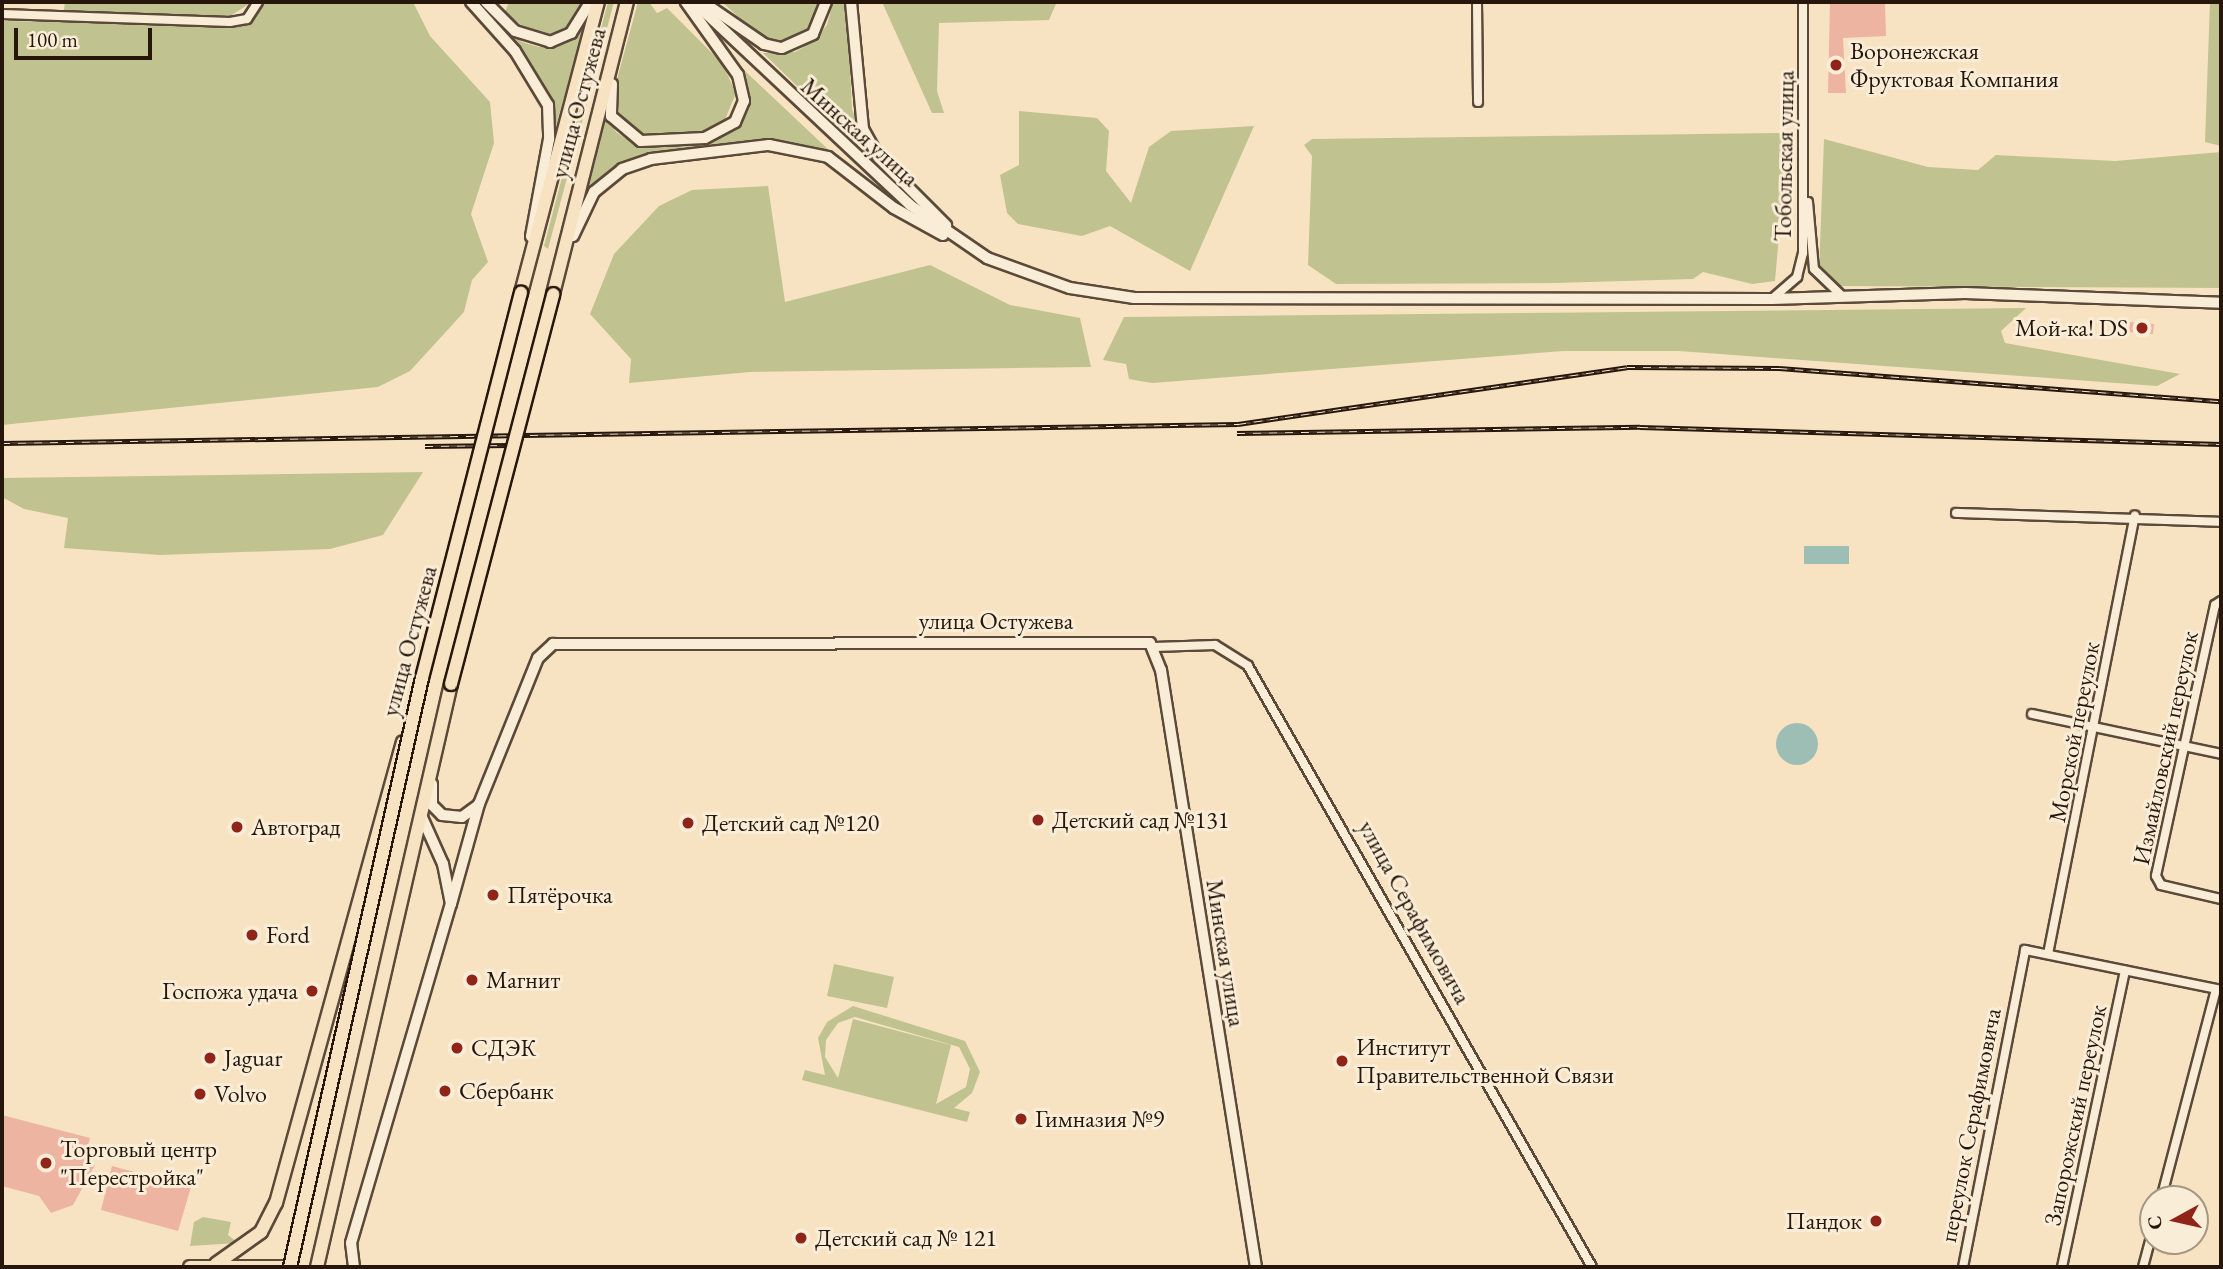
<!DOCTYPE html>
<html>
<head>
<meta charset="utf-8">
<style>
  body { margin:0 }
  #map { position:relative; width:2223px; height:1269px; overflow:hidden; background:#f7e3c2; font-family:"EB Garamond",serif }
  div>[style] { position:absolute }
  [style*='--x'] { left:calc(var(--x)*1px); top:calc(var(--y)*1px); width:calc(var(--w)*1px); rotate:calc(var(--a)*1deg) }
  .green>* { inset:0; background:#c0c390 }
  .water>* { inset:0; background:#9dbeb5 }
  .round { border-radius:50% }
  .building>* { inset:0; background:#eeb4a2 }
  .roads { filter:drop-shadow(2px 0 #5b4939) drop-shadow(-2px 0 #5b4939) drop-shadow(0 2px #5b4939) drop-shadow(0 -2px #5b4939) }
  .minor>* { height:8px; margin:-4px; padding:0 4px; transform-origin:4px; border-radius:4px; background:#faedd7 }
  .tertiary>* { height:10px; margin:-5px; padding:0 5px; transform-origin:5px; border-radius:5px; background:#faedd7 }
  .primary>* { height:12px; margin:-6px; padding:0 6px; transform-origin:6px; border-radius:6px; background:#f7e3c2 }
  .rail>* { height:5px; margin-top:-2.5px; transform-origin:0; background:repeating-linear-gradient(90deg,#faedd7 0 8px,#27160b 0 16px); box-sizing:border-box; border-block:2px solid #27160b }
  .bridges { filter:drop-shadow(2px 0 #27160b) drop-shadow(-2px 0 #27160b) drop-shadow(0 2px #27160b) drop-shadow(0 -2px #27160b) }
  .primary-bridge>* { height:12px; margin:-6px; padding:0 6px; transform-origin:6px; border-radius:6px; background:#f7e3c2 }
  .dots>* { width:19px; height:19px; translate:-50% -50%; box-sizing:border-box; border:4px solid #faedd7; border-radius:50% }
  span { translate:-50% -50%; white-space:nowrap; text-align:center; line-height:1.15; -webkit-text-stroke:6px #faedd7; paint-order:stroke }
  .poi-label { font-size:24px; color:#27160b }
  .left { translate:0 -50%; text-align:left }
  .right { translate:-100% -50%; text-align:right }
  .street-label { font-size:24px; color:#27160b }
  .frame { position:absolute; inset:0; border:4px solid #27160b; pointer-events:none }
  .north { position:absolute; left:2139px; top:1185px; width:70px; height:70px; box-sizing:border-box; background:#faedd7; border:2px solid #a69785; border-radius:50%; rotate:262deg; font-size:19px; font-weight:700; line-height:28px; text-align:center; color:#27160b }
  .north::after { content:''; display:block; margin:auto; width:24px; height:32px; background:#8f2418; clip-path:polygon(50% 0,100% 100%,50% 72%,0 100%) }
  .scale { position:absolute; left:14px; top:28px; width:138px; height:32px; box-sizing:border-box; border:4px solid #27160b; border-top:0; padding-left:9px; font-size:21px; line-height:24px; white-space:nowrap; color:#27160b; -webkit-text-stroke:5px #faedd7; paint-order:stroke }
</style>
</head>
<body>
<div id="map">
  <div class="green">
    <i style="clip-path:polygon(65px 2px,252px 2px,227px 18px,63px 15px)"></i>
    <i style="clip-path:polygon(263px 2px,413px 2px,430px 36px,490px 102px,494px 143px,471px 214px,488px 262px,472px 280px,464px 312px,410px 371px,378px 387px,2px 425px,2px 21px,233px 24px,251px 22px)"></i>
    <i style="clip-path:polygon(475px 2px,522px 42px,539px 47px,565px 44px,584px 26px,554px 133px,543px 83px)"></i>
    <i style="clip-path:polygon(509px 2px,582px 2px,563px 32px,540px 37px,504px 14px)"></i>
    <i style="clip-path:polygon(608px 2px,614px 2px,548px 249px,544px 246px)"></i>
    <i style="clip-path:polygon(638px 2px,649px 2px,657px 13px,667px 8px,722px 63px,736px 93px,724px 122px,707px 131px,643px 137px,615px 113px,613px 94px)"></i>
    <i style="clip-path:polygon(722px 2px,822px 2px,807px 35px,789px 43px,759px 36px)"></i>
    <i style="clip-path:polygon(833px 2px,847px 4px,852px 109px,867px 154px,763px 53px,795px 52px,814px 41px,827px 25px)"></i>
    <i style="clip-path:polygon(882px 2px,1054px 2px,1021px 3px,1056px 4px,1049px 20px,939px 23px,937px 91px,944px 113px,932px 113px)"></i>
    <i style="clip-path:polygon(2210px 2px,2221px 2px,2221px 146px,2205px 142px)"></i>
    <i style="clip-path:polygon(745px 71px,832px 153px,764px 141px,644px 156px,599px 178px,582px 199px,605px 113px,616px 132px,638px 147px,722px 136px,747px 108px)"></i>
    <i style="clip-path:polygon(1019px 111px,1097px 118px,1109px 131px,1106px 171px,1131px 203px,1149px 147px,1171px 131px,1254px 126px,1190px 271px,1110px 226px,1082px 236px,1018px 224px,1007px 213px,1000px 175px,1019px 165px)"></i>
    <i style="clip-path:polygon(1788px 133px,1775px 281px,1752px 284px,1703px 272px,1693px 279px,1555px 283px,1336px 284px,1308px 265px,1312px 156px,1304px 145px,1312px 139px)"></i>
    <i style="clip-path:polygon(1824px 139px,1928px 167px,1978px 170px,1996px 155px,2115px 161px,2221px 152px,2221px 288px,1834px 286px,1819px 272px)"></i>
    <i style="clip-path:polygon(768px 186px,785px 302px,930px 265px,1010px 305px,1080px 318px,1091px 367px,750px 372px,629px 383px,631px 359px,590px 314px,614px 254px,659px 206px,692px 190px)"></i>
    <i style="clip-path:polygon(2026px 308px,2001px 331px,2005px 343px,2180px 374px,2157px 386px,1679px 351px,1563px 351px,1152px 383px,1129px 379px,1126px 364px,1103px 360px,1124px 317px)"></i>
    <i style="clip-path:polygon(423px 472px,383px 535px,330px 549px,160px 555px,64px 548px,68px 518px,24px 509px,2px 497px,2px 478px)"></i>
    <i style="clip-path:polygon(834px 964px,894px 977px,887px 1008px,827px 996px)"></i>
    <i style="clip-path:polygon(evenodd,853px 1006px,965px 1041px,980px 1072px,972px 1093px,954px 1108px,970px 1112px,967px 1122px,802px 1080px,805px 1070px,825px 1075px,818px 1038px,827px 1022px,853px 1006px,855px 1017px,959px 1047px,970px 1069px,966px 1087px,936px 1104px,951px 1045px,853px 1019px,838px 1078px,825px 1057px,826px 1040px,838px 1023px,855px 1017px)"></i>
    <i style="clip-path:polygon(203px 1217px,231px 1222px,228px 1235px,238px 1243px,190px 1246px,194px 1222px)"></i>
  </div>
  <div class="water">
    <i style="clip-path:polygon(1804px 546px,1849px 546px,1849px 564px,1804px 564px)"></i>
    <i class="round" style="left:1776px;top:723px;width:42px;height:42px"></i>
  </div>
  <div class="building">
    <i style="clip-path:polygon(1830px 2px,1885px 2px,1886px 36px,1843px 38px,1846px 93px,1828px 93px)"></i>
    <i style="clip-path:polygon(2130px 322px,2154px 324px,2153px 334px,2129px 332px)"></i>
    <i style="clip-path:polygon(2px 1115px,90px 1138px,84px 1161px,95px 1165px,73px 1205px,51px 1213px,39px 1196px,2px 1186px)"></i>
    <i style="clip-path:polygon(112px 1166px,191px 1187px,178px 1231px,101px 1210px)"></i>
  </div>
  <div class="roads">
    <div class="minor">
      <i style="--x:1477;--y:2;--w:100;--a:89.4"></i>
      <i style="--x:2;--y:14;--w:228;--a:2"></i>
      <i style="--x:230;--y:22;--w:17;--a:-10"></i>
      <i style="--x:247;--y:19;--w:20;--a:-57"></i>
      <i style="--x:1808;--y:202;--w:67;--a:84.9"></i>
      <i style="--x:1814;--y:269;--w:37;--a:44"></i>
      <i style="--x:1773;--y:298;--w:32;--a:-41"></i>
      <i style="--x:1797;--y:277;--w:25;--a:-76"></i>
      <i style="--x:1803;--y:253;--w:251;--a:-90"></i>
      <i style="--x:1956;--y:513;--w:265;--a:1.9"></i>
      <i style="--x:2221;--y:601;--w:7;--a:146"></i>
      <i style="--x:2215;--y:605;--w:277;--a:102.3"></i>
      <i style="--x:2156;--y:876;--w:10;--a:61"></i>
      <i style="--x:2161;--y:885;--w:62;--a:13.1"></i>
      <i style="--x:1154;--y:647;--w:61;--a:-1.9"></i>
      <i style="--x:1215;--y:645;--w:39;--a:32"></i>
      <i style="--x:1248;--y:666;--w:692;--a:60.21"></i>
      <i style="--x:2032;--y:714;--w:193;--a:11.9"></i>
      <i style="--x:2048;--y:954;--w:447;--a:-78.8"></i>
      <i style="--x:2161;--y:1199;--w:217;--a:-75.3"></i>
      <i style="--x:1963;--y:1267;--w:323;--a:-78.9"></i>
      <i style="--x:2025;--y:950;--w:200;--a:11.5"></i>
      <i style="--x:2062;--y:1267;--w:303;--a:-78"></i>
      <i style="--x:2143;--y:1267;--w:38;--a:-75"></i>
    </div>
    <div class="tertiary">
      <i style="--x:471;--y:2;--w:66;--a:48.1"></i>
      <i style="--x:515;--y:51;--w:63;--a:58.6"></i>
      <i style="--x:548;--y:105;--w:34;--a:88"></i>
      <i style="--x:549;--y:139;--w:99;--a:100.5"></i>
      <i style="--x:486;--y:2;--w:41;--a:45"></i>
      <i style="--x:515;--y:31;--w:37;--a:17"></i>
      <i style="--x:550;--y:42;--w:23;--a:-23"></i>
      <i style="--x:571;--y:33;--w:36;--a:-58"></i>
      <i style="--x:694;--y:2;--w:296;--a:43.2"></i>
      <i style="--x:910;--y:205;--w:93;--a:34.5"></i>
      <i style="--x:987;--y:258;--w:88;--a:19.9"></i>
      <i style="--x:1070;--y:288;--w:65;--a:8.9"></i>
      <i style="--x:1134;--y:298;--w:638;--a:0.09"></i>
      <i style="--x:1772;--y:299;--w:193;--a:-1.8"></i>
      <i style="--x:1965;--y:293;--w:256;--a:2.2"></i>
      <i style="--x:703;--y:2;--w:74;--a:34.5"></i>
      <i style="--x:764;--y:44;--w:18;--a:13"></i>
      <i style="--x:782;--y:48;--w:34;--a:-24"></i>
      <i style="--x:813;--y:34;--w:35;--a:-68"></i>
      <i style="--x:851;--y:2;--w:128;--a:84.6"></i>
      <i style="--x:863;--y:129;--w:33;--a:61"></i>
      <i style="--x:879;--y:158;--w:95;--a:45"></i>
      <i style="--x:612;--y:84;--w:32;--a:92"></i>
      <i style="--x:611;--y:116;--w:39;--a:40"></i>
      <i style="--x:641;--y:141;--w:64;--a:-2.7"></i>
      <i style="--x:705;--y:138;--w:34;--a:-28"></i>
      <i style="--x:735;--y:122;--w:23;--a:-67"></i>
      <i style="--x:744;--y:101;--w:27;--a:-103"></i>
      <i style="--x:738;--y:75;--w:90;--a:-125.5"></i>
      <i style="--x:573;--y:236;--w:49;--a:-64.5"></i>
      <i style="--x:594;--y:192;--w:36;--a:-39"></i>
      <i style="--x:622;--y:169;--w:31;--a:-19"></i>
      <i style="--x:651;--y:159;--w:119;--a:-6.8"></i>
      <i style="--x:769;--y:145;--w:60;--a:11.5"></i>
      <i style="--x:828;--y:157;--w:83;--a:37.7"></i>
      <i style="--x:894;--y:208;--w:56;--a:28.9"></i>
      <i style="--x:432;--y:784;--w:21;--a:90"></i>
      <i style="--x:432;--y:805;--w:14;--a:45"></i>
      <i style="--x:442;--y:815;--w:20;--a:6"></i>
      <i style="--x:462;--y:817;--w:19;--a:-36"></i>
      <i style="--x:451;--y:904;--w:104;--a:-74.4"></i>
      <i style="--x:479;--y:804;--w:157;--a:-68"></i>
      <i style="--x:538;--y:658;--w:21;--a:-43"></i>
      <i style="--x:553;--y:644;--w:597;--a:-0.1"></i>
      <i style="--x:1150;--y:643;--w:29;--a:68"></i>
      <i style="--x:1161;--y:670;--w:605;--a:80.96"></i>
      <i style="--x:354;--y:1267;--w:24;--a:-97"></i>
      <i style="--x:351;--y:1243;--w:353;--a:-73.6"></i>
      <i style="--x:451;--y:904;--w:41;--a:-101.3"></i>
      <i style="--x:443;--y:864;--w:54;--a:-114.2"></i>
    </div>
    <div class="primary">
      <i style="--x:521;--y:293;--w:301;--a:-75.2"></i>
      <i style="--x:553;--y:294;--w:301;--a:-75.8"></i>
      <i style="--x:216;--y:1264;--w:55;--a:-35.4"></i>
      <i style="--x:261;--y:1232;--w:33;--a:-63"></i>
      <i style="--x:276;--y:1203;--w:478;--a:-74.6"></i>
      <i style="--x:190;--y:1267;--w:101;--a:0"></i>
      <i style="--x:317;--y:1267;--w:598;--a:-77.06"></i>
    </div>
  </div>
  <div class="rail">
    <i style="--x:1237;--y:433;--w:403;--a:-0.9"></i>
    <i style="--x:1640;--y:427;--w:581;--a:1.68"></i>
    <i style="--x:2;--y:443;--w:1236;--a:-0.88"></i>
    <i style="--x:1238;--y:424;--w:393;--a:-8.3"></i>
    <i style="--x:1627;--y:367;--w:152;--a:0.4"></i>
    <i style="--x:1779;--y:368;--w:443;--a:4.3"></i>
    <i style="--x:425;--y:446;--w:91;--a:-0.6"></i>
  </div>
  <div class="bridges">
    <div class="primary-bridge">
      <i style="--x:451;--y:684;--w:403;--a:-75.3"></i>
      <i style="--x:290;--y:1267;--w:604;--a:-77.37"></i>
      <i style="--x:422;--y:678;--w:398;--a:-75.6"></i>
    </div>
  </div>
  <div class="dots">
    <i style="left:1836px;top:65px;background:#8f2418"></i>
    <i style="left:2142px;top:328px;background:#8f2418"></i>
    <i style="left:1038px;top:820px;background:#8f2418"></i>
    <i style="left:688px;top:823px;background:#8f2418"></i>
    <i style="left:237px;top:827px;background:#8f2418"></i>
    <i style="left:493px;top:895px;background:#8f2418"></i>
    <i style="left:252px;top:935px;background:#8f2418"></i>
    <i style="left:472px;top:980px;background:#8f2418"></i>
    <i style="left:312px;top:991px;background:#8f2418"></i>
    <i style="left:457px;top:1048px;background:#8f2418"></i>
    <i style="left:210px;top:1058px;background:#8f2418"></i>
    <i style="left:1342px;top:1061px;background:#8f2418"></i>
    <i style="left:445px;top:1091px;background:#8f2418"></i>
    <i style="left:200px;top:1094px;background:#8f2418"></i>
    <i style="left:1021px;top:1119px;background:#8f2418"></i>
    <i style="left:46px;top:1163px;background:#8f2418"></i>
    <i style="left:1876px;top:1221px;background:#8f2418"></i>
    <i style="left:801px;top:1238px;background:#8f2418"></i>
  </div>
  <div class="poi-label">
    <span class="left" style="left:1850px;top:65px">Воронежская<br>Фруктовая Компания</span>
    <span class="right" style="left:2128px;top:328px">Мой-ка! DS</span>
    <span class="left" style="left:1052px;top:820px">Детский сад №131</span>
    <span class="left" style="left:702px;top:823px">Детский сад №120</span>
    <span class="left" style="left:251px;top:827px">Автоград</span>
    <span class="left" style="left:507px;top:895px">Пятёрочка</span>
    <span class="left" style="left:266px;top:935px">Ford</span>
    <span class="left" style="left:486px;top:980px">Магнит</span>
    <span class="right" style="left:298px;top:991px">Госпожа удача</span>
    <span class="left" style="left:1356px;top:1061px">Институт<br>Правительственной Связи</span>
    <span class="left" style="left:471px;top:1048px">СДЭК</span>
    <span class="left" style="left:224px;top:1058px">Jaguar</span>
    <span class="left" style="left:459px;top:1091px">Сбербанк</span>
    <span class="left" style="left:214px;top:1094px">Volvo</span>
    <span class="left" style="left:1035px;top:1119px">Гимназия №9</span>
    <span class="left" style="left:60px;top:1163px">Торговый центр<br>"Перестройка"</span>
    <span class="right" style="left:1862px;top:1221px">Пандок</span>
    <span class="left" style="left:815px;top:1238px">Детский сад № 121</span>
  </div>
  <div class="street-label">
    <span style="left:578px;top:103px;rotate:-75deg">улица Остужева</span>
    <span style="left:860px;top:132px;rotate:42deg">Минская улица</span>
    <span style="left:1784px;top:156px;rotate:-89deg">Тобольская улица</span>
    <span style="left:996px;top:621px">улица Остужева</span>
    <span style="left:409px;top:641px;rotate:-75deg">улица Остужева</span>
    <span style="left:2074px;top:732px;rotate:-79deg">Морской переулок</span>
    <span style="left:2165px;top:748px;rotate:-78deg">Измайловский переулок</span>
    <span style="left:1415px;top:912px;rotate:61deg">улица Серафимовича</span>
    <span style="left:1226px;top:953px;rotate:81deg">Минская улица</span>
    <span style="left:2075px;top:1115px;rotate:-78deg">Запорожский переулок</span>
    <span style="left:1970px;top:1125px;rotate:-79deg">переулок Серафимовича</span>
  </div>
  <div class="frame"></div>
  <div class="north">С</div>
  <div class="scale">100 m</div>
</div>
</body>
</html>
